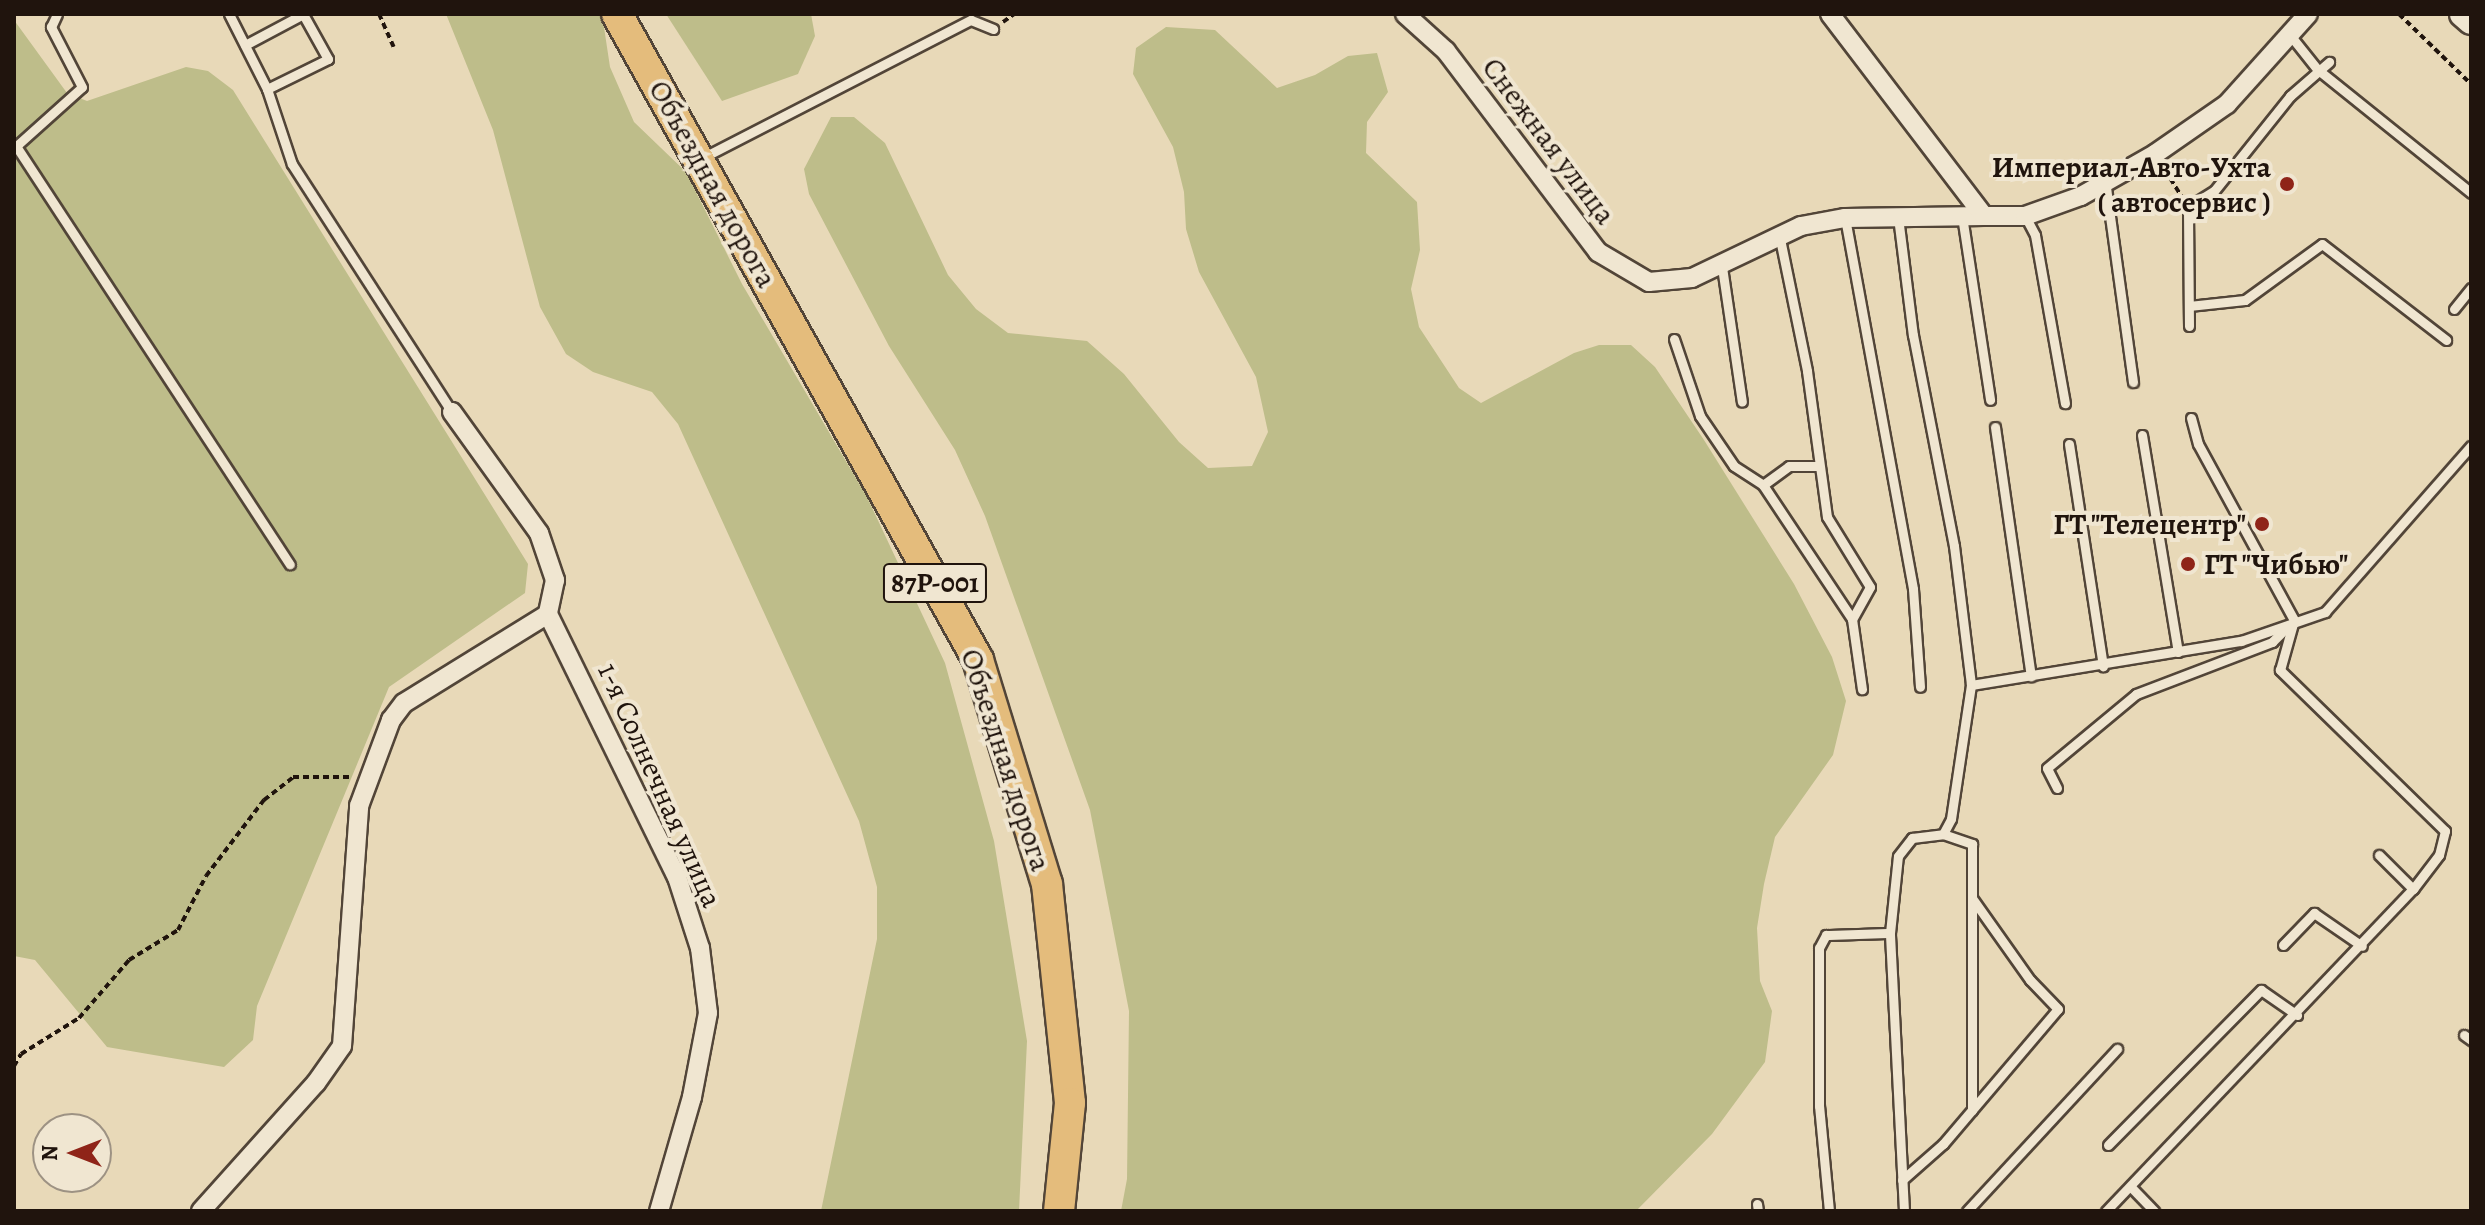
<!DOCTYPE html>
<html>
<head>
<meta charset="utf-8">
<style>
  body { margin:0 }
  #map { position:relative; width:2485px; height:1225px; overflow:hidden; background:#e8d9b8; font-family:Alegreya,serif }
  div>[style] { position:absolute }
  [style*='--x'] { left:calc(var(--x)*1px); top:calc(var(--y)*1px); width:calc(var(--w)*1px); rotate:calc(var(--a)*1deg) }
  .green>* { inset:0; background:#bebd8a }
  .path>* { height:4px; margin-top:-2px; transform-origin:0; background:repeating-linear-gradient(90deg,#20140d 0 6px,transparent 0 10px) }
  .roads { filter:drop-shadow(2px 0 #524538) drop-shadow(-2px 0 #524538) drop-shadow(0 2px #524538) drop-shadow(0 -2px #524538) }
  .service>* { height:9px; margin:-4.5px; padding:0 4.5px; transform-origin:4.5px; border-radius:4.5px; background:#f0e6d1 }
  .minor>* { height:18px; margin:-9px; padding:0 9px; transform-origin:9px; border-radius:9px; background:#f0e6d1 }
  .secondary>* { height:26px; margin:-13px; padding:0 13px; transform-origin:13px; border-radius:13px; background:#f0e6d1 }
  .primary>* { height:30px; margin:-15px; padding:0 15px; transform-origin:15px; border-radius:15px; background:#e4bc7c }
  .dots>* { width:22px; height:22px; translate:-50% -50%; box-sizing:border-box; border:4px solid #f0e6d1; border-radius:50% }
  span { translate:-50% -50%; white-space:nowrap; text-align:center; line-height:1.15; -webkit-text-stroke:8px #f0e6d1; paint-order:stroke }
  .shield-label span { padding:2px 6px; background:#f0e6d1; border:2px solid; border-radius:6px; -webkit-text-stroke-width:0 }
  .shield-label { font-size:28px; color:#20140d; font-weight:700 }
  .street-label { font-size:30px; color:#20140d }
  .poi-label { font-size:30px; color:#20140d; font-weight:700 }
  .right { translate:-100% -50%; text-align:right }
  .left { translate:0 -50%; text-align:left }
  .frame { position:absolute; inset:0; border:16px solid #20140d; pointer-events:none }
  .north { position:absolute; left:32px; top:1113px; width:80px; height:80px; box-sizing:border-box; background:#f0e6d1; border:2px solid #9d9283; border-radius:50%; rotate:270deg; font-size:22px; font-weight:700; line-height:32px; text-align:center; color:#20140d }
  .north::after { content:''; display:block; margin:auto; width:28px; height:36px; background:#8f2418; clip-path:polygon(50% 0,100% 100%,50% 72%,0 100%) }
</style>
</head>
<body>
<div id="map">
  <div class="green">
    <i style="clip-path:polygon(446px 14px,602px 14px,610px 67px,634px 122px,686px 172px,742px 284px,867px 497px,945px 663px,994px 841px,1027px 1041px,1019px 1211px,821px 1211px,877px 939px,877px 887px,859px 821px,678px 424px,652px 392px,593px 372px,566px 354px,540px 307px,493px 130px)"></i>
    <i style="clip-path:polygon(666px 14px,811px 14px,815px 36px,798px 74px,722px 101px)"></i>
    <i style="clip-path:polygon(14px 20px,67px 93px,87px 101px,186px 67px,208px 71px,233px 90px,528px 564px,525px 593px,389px 687px,257px 1006px,253px 1040px,224px 1067px,107px 1047px,35px 960px,14px 956px)"></i>
    <i style="clip-path:polygon(1166px 27px,1215px 30px,1277px 88px,1315px 75px,1348px 56px,1377px 53px,1388px 92px,1367px 122px,1366px 153px,1417px 202px,1420px 250px,1411px 289px,1419px 327px,1459px 388px,1481px 403px,1574px 353px,1599px 345px,1631px 345px,1655px 367px,1704px 440px,1794px 584px,1832px 657px,1846px 701px,1833px 755px,1775px 837px,1764px 884px,1757px 928px,1760px 981px,1772px 1011px,1765px 1062px,1712px 1134px,1636px 1211px,1121px 1211px,1127px 1179px,1129px 1011px,1090px 810px,985px 516px,955px 450px,889px 346px,830px 234px,809px 194px,804px 169px,831px 117px,854px 117px,885px 143px,948px 275px,976px 309px,1008px 333px,1087px 341px,1124px 374px,1179px 442px,1208px 468px,1252px 466px,1268px 432px,1256px 377px,1199px 272px,1186px 229px,1184px 192px,1173px 147px,1133px 74px,1136px 48px)"></i>
  </div>
  <div class="path">
    <i style="--x:379;--y:14;--w:36;--a:66"></i>
    <i style="--x:2399;--y:14;--w:100;--a:44.2"></i>
    <i style="--x:1003;--y:22;--w:14;--a:-36"></i>
    <i style="--x:2165;--y:170;--w:31;--a:58"></i>
    <i style="--x:14;--y:1066;--w:14;--a:-60"></i>
    <i style="--x:21;--y:1054;--w:68;--a:-31.8"></i>
    <i style="--x:79;--y:1018;--w:77;--a:-49.2"></i>
    <i style="--x:129;--y:960;--w:57;--a:-31.5"></i>
    <i style="--x:178;--y:930;--w:61;--a:-62.6"></i>
    <i style="--x:206;--y:876;--w:96;--a:-52.7"></i>
    <i style="--x:264;--y:800;--w:37;--a:-38"></i>
    <i style="--x:293;--y:777;--w:59;--a:0"></i>
  </div>
  <div class="roads">
    <div class="service">
      <i style="--x:229;--y:14;--w:84;--a:63.1"></i>
      <i style="--x:267;--y:89;--w:79;--a:71.6"></i>
      <i style="--x:292;--y:164;--w:295;--a:57.2"></i>
      <i style="--x:2290;--y:35;--w:43;--a:51.5"></i>
      <i style="--x:2317;--y:69;--w:198;--a:38.8"></i>
      <i style="--x:245;--y:45;--w:66;--a:-28.1"></i>
      <i style="--x:267;--y:89;--w:68;--a:-26.2"></i>
      <i style="--x:328;--y:59;--w:51;--a:-119.1"></i>
      <i style="--x:16;--y:146;--w:500;--a:56.8"></i>
      <i style="--x:14;--y:148;--w:91;--a:-41.9"></i>
      <i style="--x:82;--y:87;--w:68;--a:-117.3"></i>
      <i style="--x:51;--y:27;--w:14;--a:-65"></i>
      <i style="--x:704;--y:157;--w:300;--a:-27.2"></i>
      <i style="--x:971;--y:20;--w:24;--a:22"></i>
      <i style="--x:2105;--y:180;--w:204;--a:82.1"></i>
      <i style="--x:1962;--y:216;--w:186;--a:81.3"></i>
      <i style="--x:2025;--y:216;--w:21;--a:62"></i>
      <i style="--x:2035;--y:235;--w:171;--a:79.9"></i>
      <i style="--x:1898;--y:217;--w:119;--a:82.8"></i>
      <i style="--x:1913;--y:335;--w:215;--a:79"></i>
      <i style="--x:1954;--y:546;--w:140;--a:83"></i>
      <i style="--x:1971;--y:685;--w:135;--a:98.5"></i>
      <i style="--x:1951;--y:819;--w:17;--a:118"></i>
      <i style="--x:1845;--y:218;--w:377;--a:79.6"></i>
      <i style="--x:1913;--y:589;--w:98;--a:85.9"></i>
      <i style="--x:1779;--y:234;--w:140;--a:78.4"></i>
      <i style="--x:1807;--y:371;--w:147;--a:82.2"></i>
      <i style="--x:1827;--y:517;--w:82;--a:58.4"></i>
      <i style="--x:1870;--y:587;--w:37;--a:119"></i>
      <i style="--x:1722;--y:267;--w:136;--a:81.6"></i>
      <i style="--x:2189;--y:306;--w:56;--a:-6.1"></i>
      <i style="--x:2245;--y:300;--w:95;--a:-36"></i>
      <i style="--x:2322;--y:244;--w:157;--a:37.7"></i>
      <i style="--x:2454;--y:309;--w:27;--a:-51"></i>
      <i style="--x:2189;--y:326;--w:119;--a:-90.5"></i>
      <i style="--x:2188;--y:207;--w:31;--a:-32"></i>
      <i style="--x:2214;--y:191;--w:122;--a:-51.3"></i>
      <i style="--x:2290;--y:96;--w:52;--a:-41.1"></i>
      <i style="--x:1674;--y:339;--w:81;--a:71.3"></i>
      <i style="--x:1700;--y:416;--w:60;--a:55.8"></i>
      <i style="--x:1734;--y:466;--w:35;--a:33"></i>
      <i style="--x:1763;--y:485;--w:161;--a:56.4"></i>
      <i style="--x:1852;--y:619;--w:71;--a:81.9"></i>
      <i style="--x:1995;--y:427;--w:252;--a:81.8"></i>
      <i style="--x:2142;--y:435;--w:220;--a:80.6"></i>
      <i style="--x:2069;--y:444;--w:225;--a:81.3"></i>
      <i style="--x:1763;--y:485;--w:32;--a:-36"></i>
      <i style="--x:1789;--y:466;--w:30;--a:0"></i>
      <i style="--x:1971;--y:685;--w:274;--a:-9.3"></i>
      <i style="--x:2241;--y:641;--w:89;--a:-19"></i>
      <i style="--x:2325;--y:612;--w:221;--a:-48.7"></i>
      <i style="--x:2057;--y:788;--w:22;--a:-117"></i>
      <i style="--x:2047;--y:768;--w:116;--a:-39.7"></i>
      <i style="--x:2136;--y:694;--w:146;--a:-20.9"></i>
      <i style="--x:2272;--y:642;--w:24;--a:-45"></i>
      <i style="--x:2379;--y:855;--w:48;--a:45"></i>
      <i style="--x:2283;--y:945;--w:45;--a:-45.9"></i>
      <i style="--x:2314;--y:913;--w:58;--a:34.5"></i>
      <i style="--x:2464;--y:1035;--w:9;--a:36"></i>
      <i style="--x:2108;--y:1145;--w:218;--a:-45.4"></i>
      <i style="--x:2261;--y:990;--w:44;--a:34.8"></i>
      <i style="--x:1902;--y:1180;--w:55;--a:-41.3"></i>
      <i style="--x:1943;--y:1144;--w:177;--a:-49.6"></i>
      <i style="--x:2058;--y:1009;--w:40;--a:-134"></i>
      <i style="--x:2030;--y:980;--w:100;--a:-125.3"></i>
      <i style="--x:2132;--y:1188;--w:32;--a:46"></i>
      <i style="--x:1757;--y:1204;--w:7;--a:82"></i>
      <i style="--x:1829;--y:1211;--w:105;--a:-95.4"></i>
      <i style="--x:1819;--y:1106;--w:158;--a:-90"></i>
      <i style="--x:1819;--y:948;--w:15;--a:-62"></i>
      <i style="--x:1826;--y:935;--w:64;--a:-1.8"></i>
      <i style="--x:1904;--y:1211;--w:278;--a:-92.9"></i>
      <i style="--x:1890;--y:933;--w:77;--a:-84.1"></i>
      <i style="--x:1898;--y:856;--w:23;--a:-52"></i>
      <i style="--x:1912;--y:838;--w:31;--a:-7"></i>
      <i style="--x:1943;--y:834;--w:31;--a:19"></i>
      <i style="--x:1972;--y:844;--w:266;--a:90"></i>
      <i style="--x:1967;--y:1211;--w:221;--a:-47.2"></i>
      <i style="--x:2106;--y:1211;--w:445;--a:-46.4"></i>
      <i style="--x:2413;--y:889;--w:43;--a:-52.6"></i>
      <i style="--x:2439;--y:855;--w:25;--a:-76"></i>
      <i style="--x:2445;--y:831;--w:231;--a:-135.7"></i>
      <i style="--x:2280;--y:670;--w:52;--a:-74.4"></i>
      <i style="--x:2294;--y:620;--w:200;--a:-118.6"></i>
      <i style="--x:2198;--y:444;--w:27;--a:-105"></i>
    </div>
    <div class="minor">
      <i style="--x:1405;--y:14;--w:55;--a:42.1"></i>
      <i style="--x:1446;--y:51;--w:252;--a:52.9"></i>
      <i style="--x:1598;--y:252;--w:59;--a:30.5"></i>
      <i style="--x:1649;--y:282;--w:43;--a:-5.3"></i>
      <i style="--x:1692;--y:278;--w:121;--a:-25.5"></i>
      <i style="--x:1801;--y:226;--w:45;--a:-10.3"></i>
      <i style="--x:1845;--y:218;--w:139;--a:-0.8"></i>
      <i style="--x:1830;--y:14;--w:254;--a:52.7"></i>
      <i style="--x:1984;--y:216;--w:41;--a:0"></i>
      <i style="--x:2025;--y:216;--w:59;--a:-19.7"></i>
      <i style="--x:2081;--y:196;--w:85;--a:-29.6"></i>
      <i style="--x:2155;--y:154;--w:88;--a:-34.8"></i>
      <i style="--x:2227;--y:104;--w:121;--a:-48"></i>
      <i style="--x:452;--y:412;--w:149;--a:54.3"></i>
      <i style="--x:539;--y:533;--w:50;--a:71.2"></i>
      <i style="--x:555;--y:580;--w:35;--a:102"></i>
      <i style="--x:548;--y:614;--w:293;--a:63.9"></i>
      <i style="--x:677;--y:877;--w:75;--a:72.1"></i>
      <i style="--x:700;--y:948;--w:65;--a:83"></i>
      <i style="--x:708;--y:1013;--w:86;--a:100.8"></i>
      <i style="--x:692;--y:1097;--w:119;--a:106.1"></i>
      <i style="--x:201;--y:1211;--w:172;--a:-48.1"></i>
      <i style="--x:316;--y:1083;--w:45;--a:-54.9"></i>
      <i style="--x:342;--y:1046;--w:241;--a:-85.9"></i>
      <i style="--x:359;--y:806;--w:92;--a:-69.6"></i>
      <i style="--x:391;--y:720;--w:21;--a:-53"></i>
      <i style="--x:404;--y:703;--w:169;--a:-31.7"></i>
    </div>
    <div class="secondary">
      <i style="--x:2463;--y:14;--w:11;--a:41"></i>
    </div>
    <div class="primary">
      <i style="--x:617;--y:14;--w:740;--a:60.8"></i>
      <i style="--x:978;--y:660;--w:234;--a:72.9"></i>
      <i style="--x:1047;--y:884;--w:220;--a:84"></i>
      <i style="--x:1070;--y:1103;--w:109;--a:95.8"></i>
    </div>
  </div>
  <div class="dots">
    <i style="left:2287px;top:184px;background:#8f2418"></i>
    <i style="left:2262px;top:524px;background:#8f2418"></i>
    <i style="left:2188px;top:564px;background:#8f2418"></i>
  </div>
  <div class="shield-label">
    <span style="left:935px;top:583px">87Р-001</span>
  </div>
  <div class="street-label">
    <span style="left:1549px;top:141px;rotate:53deg">Снежная улица</span>
    <span style="left:713px;top:184px;rotate:61deg">Объездная дорога</span>
    <span style="left:1006px;top:760px;rotate:72deg">Объездная дорога</span>
    <span style="left:660px;top:785px;rotate:66deg">1-я Солнечная улица</span>
  </div>
  <div class="poi-label">
    <span class="right" style="left:2271px;top:184px">Империал-Авто-Ухта<br>( автосервис )</span>
    <span class="right" style="left:2246px;top:524px">ГТ "Телецентр"</span>
    <span class="left" style="left:2204px;top:564px">ГТ "Чибью"</span>
  </div>
  <div class="frame"></div>
  <div class="north">N</div>
</div>
</body>
</html>
